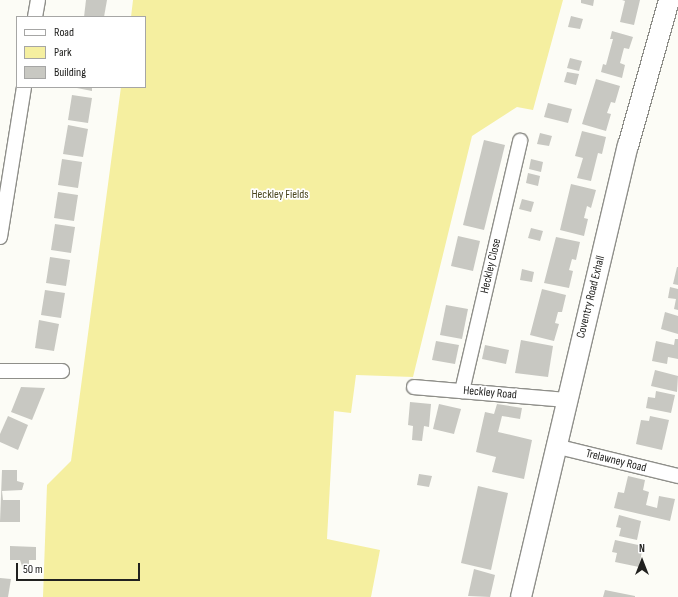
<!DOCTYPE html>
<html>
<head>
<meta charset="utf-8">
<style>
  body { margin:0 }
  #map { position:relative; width:678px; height:597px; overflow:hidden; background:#fcfcf6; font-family:"Sofia Sans Condensed",sans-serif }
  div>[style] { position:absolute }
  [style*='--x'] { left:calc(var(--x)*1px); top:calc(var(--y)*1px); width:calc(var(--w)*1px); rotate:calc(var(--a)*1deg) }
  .green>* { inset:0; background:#f5efa0 }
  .building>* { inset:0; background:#c8c8c2 }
  .roads { filter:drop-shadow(1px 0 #8f8f8a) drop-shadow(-1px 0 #8f8f8a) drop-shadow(0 1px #8f8f8a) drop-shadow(0 -1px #8f8f8a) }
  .street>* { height:14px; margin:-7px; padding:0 7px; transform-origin:7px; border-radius:7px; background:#fff }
  .secondary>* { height:20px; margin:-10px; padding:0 10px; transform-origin:10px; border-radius:10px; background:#fff }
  span { translate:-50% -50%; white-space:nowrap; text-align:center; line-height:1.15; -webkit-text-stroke:3.5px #fff; paint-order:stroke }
  .park-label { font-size:12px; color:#4a461f }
  .street-label { font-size:12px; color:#21211f }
  .legend { position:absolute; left:16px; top:16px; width:130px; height:72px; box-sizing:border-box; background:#fff; border:1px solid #a6a6a5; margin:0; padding:5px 7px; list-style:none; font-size:12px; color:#21211f }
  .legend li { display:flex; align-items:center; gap:8px; height:20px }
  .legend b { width:20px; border:1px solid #a6a6a5 }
  .north { position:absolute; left:622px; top:541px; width:40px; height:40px; -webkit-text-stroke:3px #fff; paint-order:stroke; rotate:0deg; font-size:11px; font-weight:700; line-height:16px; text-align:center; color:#21211f }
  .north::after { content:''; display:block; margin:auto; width:14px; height:18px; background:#21211f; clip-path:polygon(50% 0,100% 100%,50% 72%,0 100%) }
  .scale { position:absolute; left:16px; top:563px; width:124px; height:18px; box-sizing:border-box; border:2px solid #21211f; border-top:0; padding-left:5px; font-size:12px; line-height:14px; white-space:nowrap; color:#21211f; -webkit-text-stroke:3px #fff; paint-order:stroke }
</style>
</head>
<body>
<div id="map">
  <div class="green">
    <i style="clip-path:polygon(133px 0,563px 0,533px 110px,517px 107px,472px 136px,413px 377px,356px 375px,351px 413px,334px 411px,327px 539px,380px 550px,371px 597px,43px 597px,47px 485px,71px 461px,121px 87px,145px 87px,145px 17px,131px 17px)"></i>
  </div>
  <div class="building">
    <i style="clip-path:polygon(86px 0,107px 0,104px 17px,84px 17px)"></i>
    <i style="clip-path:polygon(581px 0,594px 0,593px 6px,581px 3px)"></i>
    <i style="clip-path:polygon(622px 0,640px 0,634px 25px,620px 22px,625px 1px)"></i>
    <i style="clip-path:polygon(571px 16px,583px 19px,580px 29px,568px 27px)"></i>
    <i style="clip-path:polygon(612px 31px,633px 37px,629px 49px,624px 48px,620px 63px,625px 65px,622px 78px,601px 72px,603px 64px,606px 65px,613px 39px,610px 39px)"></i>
    <i style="clip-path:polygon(570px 58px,582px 61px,579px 71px,567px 68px)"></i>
    <i style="clip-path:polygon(567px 72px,579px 74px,576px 85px,564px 82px)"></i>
    <i style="clip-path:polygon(596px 79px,620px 86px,615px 103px,611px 102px,607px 113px,611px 114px,606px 131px,582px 124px)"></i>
    <i style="clip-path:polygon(72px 87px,92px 87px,92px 91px)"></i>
    <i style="clip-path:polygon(72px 95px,92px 98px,88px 123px,68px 120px)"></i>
    <i style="clip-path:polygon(548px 103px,572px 109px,568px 123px,544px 117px)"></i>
    <i style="clip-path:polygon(68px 125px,88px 129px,83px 157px,63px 154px)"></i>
    <i style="clip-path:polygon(582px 131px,606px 137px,602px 154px,598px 153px,591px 181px,577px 178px,583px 158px,575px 156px)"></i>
    <i style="clip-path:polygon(540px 133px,552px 136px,549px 146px,537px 144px)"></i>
    <i style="clip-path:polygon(484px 140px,505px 145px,484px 230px,463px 225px)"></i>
    <i style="clip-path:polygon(62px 159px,82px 162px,78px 188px,58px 185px)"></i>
    <i style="clip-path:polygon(531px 159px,543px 162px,541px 172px,529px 169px)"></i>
    <i style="clip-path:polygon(528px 173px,540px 176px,538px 186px,526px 183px)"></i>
    <i style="clip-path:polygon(571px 184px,596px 190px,591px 208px,587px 206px,584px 218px,588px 219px,584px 236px,560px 230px)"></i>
    <i style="clip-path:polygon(58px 192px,78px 195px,74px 221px,54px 218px)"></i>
    <i style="clip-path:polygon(522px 199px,534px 202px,531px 212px,519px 209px)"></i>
    <i style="clip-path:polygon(55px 224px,75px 227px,71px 253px,51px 250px)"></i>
    <i style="clip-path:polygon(531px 228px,543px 231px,540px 241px,528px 238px)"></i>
    <i style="clip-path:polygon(458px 236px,480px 241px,473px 271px,451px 266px)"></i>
    <i style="clip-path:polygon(556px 237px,580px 242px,576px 260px,572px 259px,569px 270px,573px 271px,569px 288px,544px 283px)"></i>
    <i style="clip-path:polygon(50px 257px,70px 260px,66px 286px,46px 283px)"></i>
    <i style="clip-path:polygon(677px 267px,678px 267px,678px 285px,673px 284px)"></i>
    <i style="clip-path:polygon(522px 269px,534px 272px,532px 282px,520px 280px)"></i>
    <i style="clip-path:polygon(670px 287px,678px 289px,678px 310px,674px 309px,676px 299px,668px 298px)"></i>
    <i style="clip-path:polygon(542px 289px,566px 295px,562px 312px,558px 312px,555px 323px,559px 324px,554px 341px,530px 335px)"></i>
    <i style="clip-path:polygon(45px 290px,65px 293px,61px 318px,41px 315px)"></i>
    <i style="clip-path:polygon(446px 305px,468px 309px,462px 339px,440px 335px)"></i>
    <i style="clip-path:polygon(665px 312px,678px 316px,678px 334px,661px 329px)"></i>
    <i style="clip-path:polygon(39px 320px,59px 324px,54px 351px,35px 348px)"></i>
    <i style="clip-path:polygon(675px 339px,678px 339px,678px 359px,668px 357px,667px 364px,652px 361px,656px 341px,674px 345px)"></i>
    <i style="clip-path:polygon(521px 340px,553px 346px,548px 377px,515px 373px)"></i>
    <i style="clip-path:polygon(436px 341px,459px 345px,455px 364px,432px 360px)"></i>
    <i style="clip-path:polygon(485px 345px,509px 350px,506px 364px,482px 359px)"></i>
    <i style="clip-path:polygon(655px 370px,678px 376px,677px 392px,651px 386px)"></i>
    <i style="clip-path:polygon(21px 387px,45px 388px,32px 420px,11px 412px)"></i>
    <i style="clip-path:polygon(656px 391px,675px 395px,671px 413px,646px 408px,648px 397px,655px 398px)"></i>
    <i style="clip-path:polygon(410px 402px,431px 404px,429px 427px,424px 426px,422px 441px,412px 440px,413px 426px,408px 425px)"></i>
    <i style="clip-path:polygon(439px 404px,461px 409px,454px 434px,433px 429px)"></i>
    <i style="clip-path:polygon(497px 404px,522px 408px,520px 419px,502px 416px,498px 432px,532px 440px,524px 479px,492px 472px,496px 457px,476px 452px,485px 412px,494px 414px)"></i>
    <i style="clip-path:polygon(8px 416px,28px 425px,18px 450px,0 442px,0 434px)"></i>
    <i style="clip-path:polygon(650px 416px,669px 420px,662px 450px,636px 444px,641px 420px,649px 421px)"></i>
    <i style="clip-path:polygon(2px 470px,17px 470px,17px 481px,24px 483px,22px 490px,2px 491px,3px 500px,20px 500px,20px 522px,0 522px)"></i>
    <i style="clip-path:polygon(419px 474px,432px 476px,429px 487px,417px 485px)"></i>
    <i style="clip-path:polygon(628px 476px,645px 480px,643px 490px,649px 492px,646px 505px,657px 508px,659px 496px,675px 499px,670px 521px,614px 508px,618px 492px,624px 493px)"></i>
    <i style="clip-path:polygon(478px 486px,508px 493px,491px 570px,461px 563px)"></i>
    <i style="clip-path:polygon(619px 515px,641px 521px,637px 540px,619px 536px,621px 528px,616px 527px)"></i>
    <i style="clip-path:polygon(615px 540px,643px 546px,639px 567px,615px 562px,617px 553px,612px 552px)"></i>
    <i style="clip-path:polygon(10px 546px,36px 547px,36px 560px,29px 560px,29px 566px,23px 569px,20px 560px,10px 560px)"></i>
    <i style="clip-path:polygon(474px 569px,495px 575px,490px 597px,468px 596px)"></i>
    <i style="clip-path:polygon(0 578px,11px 579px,8px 597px,0 597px)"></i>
    <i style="clip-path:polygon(605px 590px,635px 596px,635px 597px,603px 597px)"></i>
  </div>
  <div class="roads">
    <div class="street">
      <i style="--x:35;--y:17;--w:17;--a:-80"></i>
      <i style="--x:0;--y:237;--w:152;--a:-80.9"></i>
      <i style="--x:0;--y:371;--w:62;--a:0"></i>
      <i style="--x:414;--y:387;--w:152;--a:4.9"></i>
      <i style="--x:462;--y:391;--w:257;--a:-76.9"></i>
      <i style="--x:555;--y:446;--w:127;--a:13.7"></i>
    </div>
    <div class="secondary">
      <i style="--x:521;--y:597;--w:464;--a:-76.7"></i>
      <i style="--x:628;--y:146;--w:152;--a:-74.3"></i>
    </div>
  </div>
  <div class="park-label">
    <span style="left:280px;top:195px">Heckley Fields</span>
  </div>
  <div class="street-label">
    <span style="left:491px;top:266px;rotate:-77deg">Heckley Close</span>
    <span style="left:591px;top:297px;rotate:-76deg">Coventry Road Exhall</span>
    <span style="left:490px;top:393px;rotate:5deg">Heckley Road</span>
    <span style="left:616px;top:461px;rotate:14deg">Trelawney Road</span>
  </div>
  <ul class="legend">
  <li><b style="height:5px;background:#fff"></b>Road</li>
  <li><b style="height:11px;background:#f5efa0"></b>Park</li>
  <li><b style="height:11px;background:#c8c8c2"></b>Building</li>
  </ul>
  <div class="north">N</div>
  <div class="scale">50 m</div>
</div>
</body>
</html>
